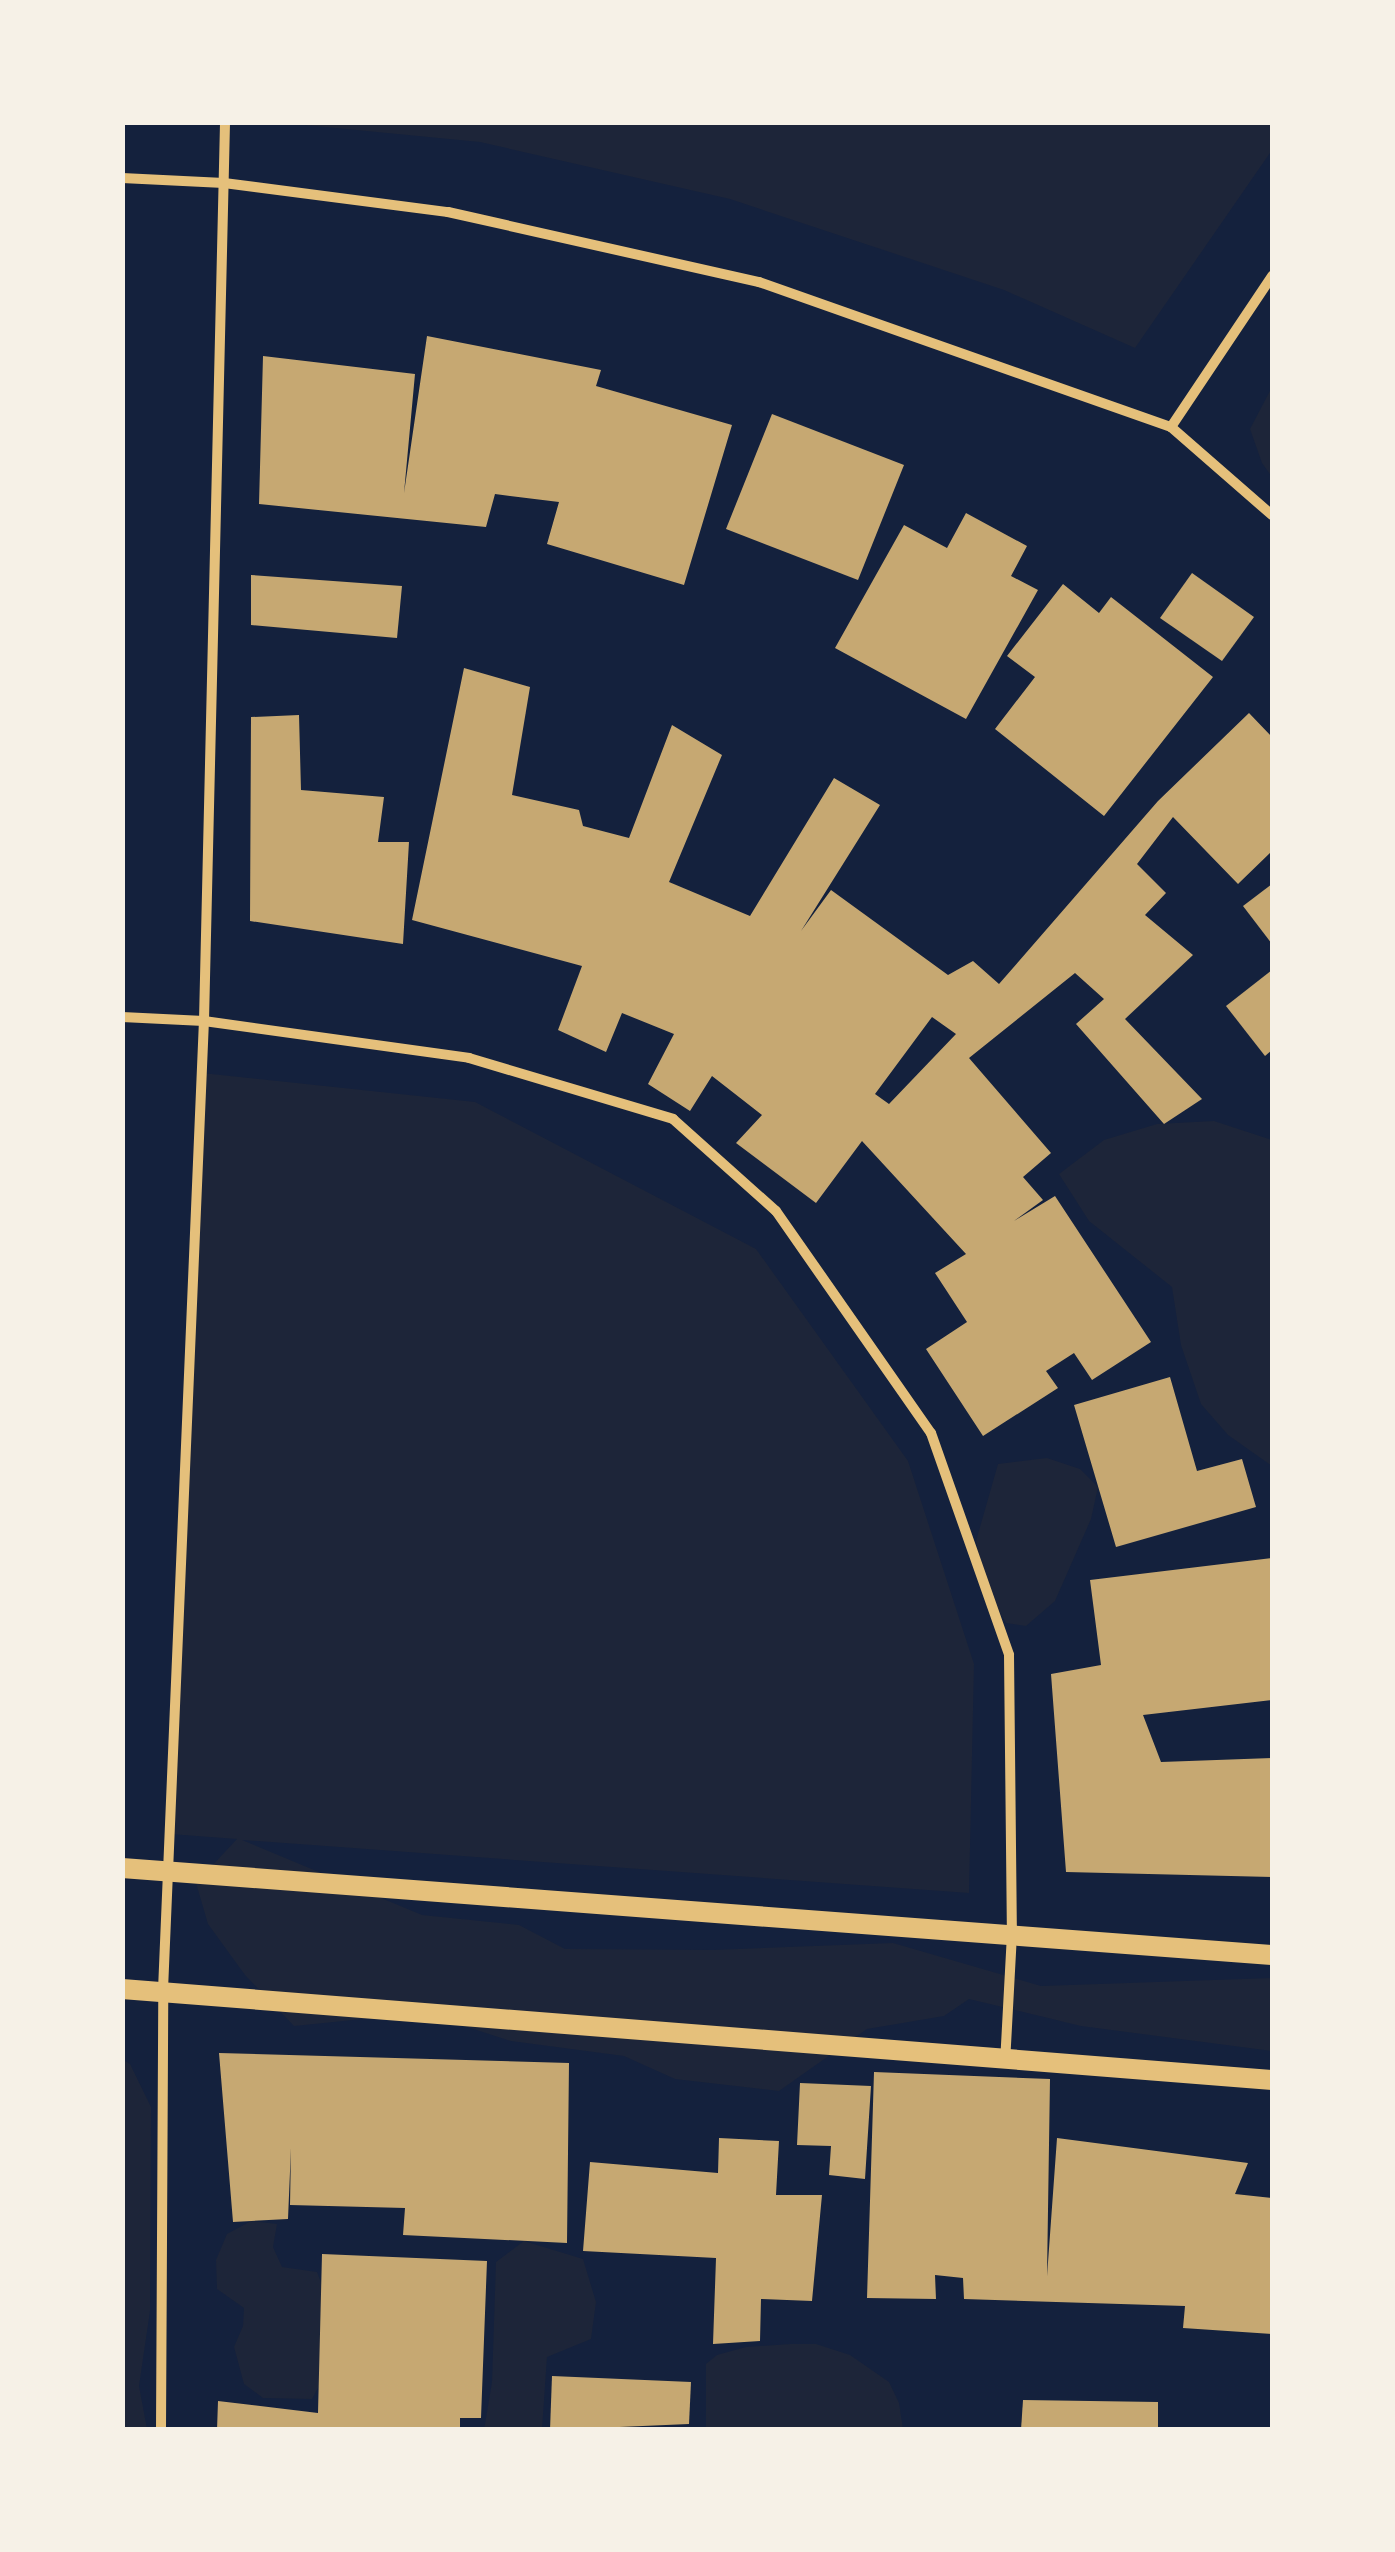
<!DOCTYPE html>
<html>
<head>
<meta charset="utf-8">
<style>
  body { margin:0 }
  #map { position:relative; width:1395px; height:2552px; overflow:hidden; background:#14213d; font-family:"Space Grotesk",sans-serif }
  div>[style] { position:absolute }
  [style*='--x'] { left:calc(var(--x)*1px); top:calc(var(--y)*1px); width:calc(var(--w)*1px); rotate:calc(var(--a)*1deg) }
  .green>* { inset:0; background:#1d2539 }
  .building>* { inset:0; background:#c6a872 }
  .minor>* { height:10px; margin:-5px; padding:0 5px; transform-origin:5px; border-radius:5px; background:#e5c07b }
  .secondary>* { height:20px; margin:-10px; padding:0 10px; transform-origin:10px; border-radius:10px; background:#e5c07b }
  span { translate:-50% -50%; white-space:nowrap; text-align:center; line-height:1.15; -webkit-text-stroke:9px #f6f1e7; paint-order:stroke }
  .frame { position:absolute; inset:0; border:125px solid #f6f1e7; pointer-events:none }
</style>
</head>
<body>
<div id="map">
  <div class="green">
    <i style="clip-path:polygon(274px 122px,1272px 122px,1272px 150px,1135px 348px,1004px 290px,730px 199px,480px 142px)"></i>
    <i style="clip-path:polygon(1272px 387px,1272px 477px,1262px 463px,1250px 429px)"></i>
    <i style="clip-path:polygon(202px 1073px,475px 1102px,756px 1249px,908px 1461px,974px 1664px,969px 1893px,242px 1840px,422px 1915px,519px 1925px,565px 1949px,713px 1950px,893px 1943px,1041px 1986px,1272px 1978px,1272px 2051px,1081px 2026px,969px 1999px,944px 2016px,867px 2029px,779px 2091px,675px 2079px,624px 2056px,511px 2041px,423px 2013px,294px 2026px,245px 1975px,208px 1924px,196px 1883px,237px 1839px,170px 1834px)"></i>
    <i style="clip-path:polygon(1214px 1121px,1272px 1140px,1272px 1466px,1228px 1435px,1201px 1404px,1181px 1345px,1172px 1287px,1089px 1221px,1059px 1174px,1104px 1140px,1157px 1124px)"></i>
    <i style="clip-path:polygon(1047px 1458px,1080px 1469px,1098px 1487px,1091px 1519px,1055px 1601px,1026px 1626px,1006px 1623px,986px 1590px,976px 1541px,998px 1464px)"></i>
    <i style="clip-path:polygon(122px 2059px,130px 2064px,151px 2107px,150px 2311px,139px 2386px,147px 2429px,123px 2429px)"></i>
    <i style="clip-path:polygon(251px 2221px,277px 2224px,273px 2247px,282px 2267px,317px 2272px,325px 2293px,319px 2386px,312px 2399px,263px 2398px,244px 2384px,234px 2347px,243px 2326px,244px 2308px,217px 2289px,216px 2260px,227px 2234px)"></i>
    <i style="clip-path:polygon(524px 2241px,583px 2259px,596px 2302px,591px 2339px,547px 2357px,542px 2429px,484px 2430px,492px 2382px,496px 2262px)"></i>
    <i style="clip-path:polygon(790px 2344px,816px 2344px,850px 2355px,889px 2382px,899px 2403px,903px 2429px,698px 2429px,706px 2427px,706px 2364px,717px 2355px,746px 2347px)"></i>
  </div>
  <div class="building">
    <i style="clip-path:polygon(427px 336px,601px 370px,596px 386px,732px 425px,684px 585px,547px 544px,559px 502px,495px 494px,486px 527px,259px 504px,263px 356px,415px 374px,404px 493px)"></i>
    <i style="clip-path:polygon(772px 414px,904px 465px,858px 580px,726px 529px)"></i>
    <i style="clip-path:polygon(966px 513px,1027px 546px,1011px 576px,1038px 590px,966px 719px,835px 648px,904px 525px,947px 548px)"></i>
    <i style="clip-path:polygon(1192px 573px,1254px 617px,1222px 661px,1160px 618px)"></i>
    <i style="clip-path:polygon(251px 575px,402px 586px,397px 638px,251px 625px)"></i>
    <i style="clip-path:polygon(1063px 584px,1099px 613px,1111px 597px,1213px 677px,1104px 816px,995px 729px,1035px 677px,1007px 656px)"></i>
    <i style="clip-path:polygon(evenodd,464px 668px,530px 687px,512px 795px,579px 810px,583px 826px,629px 838px,672px 725px,722px 755px,669px 882px,750px 916px,834px 778px,880px 805px,801px 931px,831px 890px,948px 975px,973px 961px,999px 984px,1158px 801px,1249px 713px,1272px 737px,1272px 851px,1238px 884px,1173px 817px,1137px 864px,1166px 893px,1145px 915px,1193px 955px,1125px 1019px,1202px 1099px,1164px 1124px,1076px 1024px,1104px 999px,1075px 973px,969px 1058px,1051px 1153px,1023px 1177px,1043px 1200px,1014px 1221px,1055px 1196px,1151px 1342px,1092px 1380px,1074px 1353px,1046px 1371px,1058px 1388px,983px 1436px,926px 1349px,967px 1322px,935px 1273px,966px 1254px,862px 1141px,816px 1203px,736px 1143px,762px 1115px,712px 1076px,690px 1111px,648px 1084px,674px 1034px,622px 1013px,606px 1052px,558px 1030px,582px 966px,412px 920px,464px 668px,932px 1017px,956px 1034px,889px 1104px,875px 1094px,932px 1017px)"></i>
    <i style="clip-path:polygon(299px 715px,301px 790px,384px 797px,378px 842px,409px 842px,403px 944px,250px 921px,251px 717px)"></i>
    <i style="clip-path:polygon(1272px 884px,1272px 944px,1243px 906px)"></i>
    <i style="clip-path:polygon(1272px 970px,1272px 1050px,1265px 1056px,1226px 1006px)"></i>
    <i style="clip-path:polygon(1170px 1377px,1197px 1471px,1242px 1459px,1256px 1507px,1116px 1547px,1074px 1405px)"></i>
    <i style="clip-path:polygon(1272px 1558px,1272px 1700px,1143px 1715px,1161px 1762px,1272px 1758px,1272px 1877px,1066px 1872px,1051px 1674px,1101px 1665px,1090px 1580px)"></i>
    <i style="clip-path:polygon(219px 2053px,569px 2063px,567px 2243px,403px 2235px,405px 2208px,290px 2205px,291px 2148px,288px 2219px,233px 2222px)"></i>
    <i style="clip-path:polygon(874px 2072px,1050px 2079px,1047px 2276px,1057px 2138px,1248px 2163px,1235px 2194px,1272px 2198px,1272px 2334px,1183px 2328px,1185px 2306px,964px 2299px,963px 2278px,935px 2275px,936px 2299px,867px 2298px)"></i>
    <i style="clip-path:polygon(800px 2083px,871px 2086px,865px 2179px,829px 2175px,831px 2146px,797px 2145px)"></i>
    <i style="clip-path:polygon(719px 2138px,779px 2141px,776px 2195px,822px 2195px,812px 2301px,761px 2299px,760px 2341px,713px 2344px,716px 2258px,583px 2251px,590px 2162px,718px 2173px)"></i>
    <i style="clip-path:polygon(322px 2254px,487px 2261px,481px 2418px,460px 2418px,460px 2430px,217px 2430px,218px 2401px,318px 2413px)"></i>
    <i style="clip-path:polygon(552px 2376px,691px 2382px,689px 2424px,550px 2430px)"></i>
    <i style="clip-path:polygon(1023px 2400px,1158px 2402px,1158px 2430px,1021px 2430px)"></i>
  </div>
  <div class="minor">
    <i style="--x:122;--y:178;--w:102;--a:2.8"></i>
    <i style="--x:224;--y:183;--w:226;--a:7.4"></i>
    <i style="--x:448;--y:212;--w:319;--a:12.7"></i>
    <i style="--x:759;--y:282;--w:437;--a:19.4"></i>
    <i style="--x:1171;--y:427;--w:134;--a:41.1"></i>
    <i style="--x:1171;--y:427;--w:182;--a:-56.2"></i>
    <i style="--x:122;--y:1017;--w:82;--a:2.8"></i>
    <i style="--x:204;--y:1021;--w:268;--a:7.9"></i>
    <i style="--x:469;--y:1058;--w:213;--a:16.6"></i>
    <i style="--x:673;--y:1119;--w:138;--a:41.8"></i>
    <i style="--x:776;--y:1211;--w:271;--a:55.1"></i>
    <i style="--x:931;--y:1433;--w:235;--a:70.6"></i>
    <i style="--x:1009;--y:1655;--w:279;--a:89.4"></i>
    <i style="--x:1012;--y:1934;--w:128;--a:93.1"></i>
    <i style="--x:161;--y:2430;--w:440;--a:-89.7"></i>
    <i style="--x:163;--y:1990;--w:970;--a:-87.58"></i>
    <i style="--x:204;--y:1021;--w:899;--a:-88.66"></i>
  </div>
  <div class="secondary">
    <i style="--x:122;--y:1868;--w:1153;--a:4.33"></i>
    <i style="--x:122;--y:1989;--w:1154;--a:4.52"></i>
  </div>
  <div class="frame"></div>
</div>
</body>
</html>
